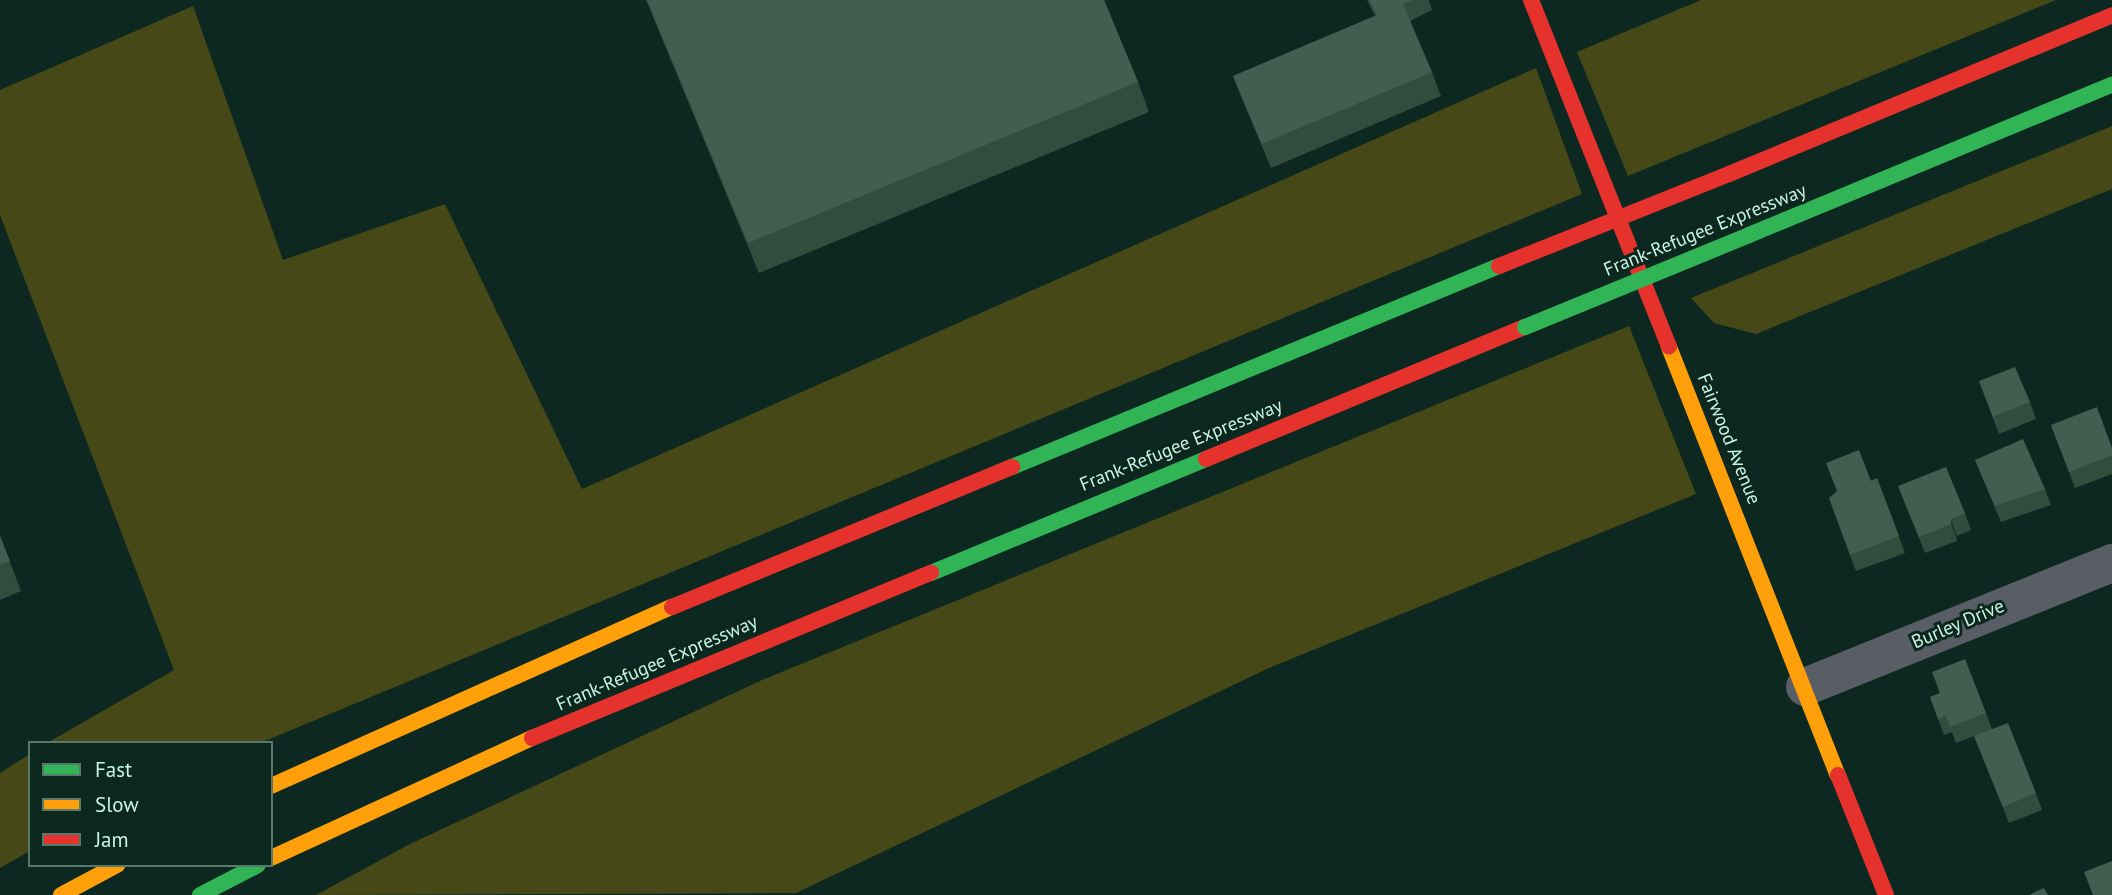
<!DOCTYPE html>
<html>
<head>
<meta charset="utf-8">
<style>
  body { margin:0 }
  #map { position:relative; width:2112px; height:895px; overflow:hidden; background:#0c2820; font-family:"PT Sans",sans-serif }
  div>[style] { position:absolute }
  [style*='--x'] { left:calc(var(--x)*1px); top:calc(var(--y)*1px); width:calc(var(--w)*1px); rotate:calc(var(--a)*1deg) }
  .green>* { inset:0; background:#464917 }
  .street>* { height:38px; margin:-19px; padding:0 19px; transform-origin:19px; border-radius:19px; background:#595d65 }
  .fast>* { height:16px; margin:-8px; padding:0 8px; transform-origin:8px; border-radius:8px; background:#30b455 }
  .slow>* { height:16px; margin:-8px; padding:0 8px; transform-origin:8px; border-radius:8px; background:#ff9f0a }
  .jam>* { height:16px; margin:-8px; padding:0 8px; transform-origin:8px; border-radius:8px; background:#e5322d }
  .fast-bridge>* { height:16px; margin:-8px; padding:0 8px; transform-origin:8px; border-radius:8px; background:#30b455 }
  .jam-bridge>* { height:16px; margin:-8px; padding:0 8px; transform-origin:8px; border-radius:8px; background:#e5322d }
  .wall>* { inset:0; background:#324c3e }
  .shaded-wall>* { inset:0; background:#1c362b }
  .building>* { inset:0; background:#435e50 }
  span { translate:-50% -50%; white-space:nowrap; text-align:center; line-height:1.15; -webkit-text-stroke:6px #0b271e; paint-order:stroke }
  .street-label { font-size:19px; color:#caf4e3 }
  .legend { position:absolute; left:28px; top:741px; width:245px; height:126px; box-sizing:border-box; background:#0b271e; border:2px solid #57796d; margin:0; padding:9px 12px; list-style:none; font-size:21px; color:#caf4e3 }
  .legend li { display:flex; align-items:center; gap:14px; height:35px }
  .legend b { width:35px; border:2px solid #57796d }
</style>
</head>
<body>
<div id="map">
  <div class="green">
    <i style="clip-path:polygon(1701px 0,2056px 0,1628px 176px,1577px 52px)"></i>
    <i style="clip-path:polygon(193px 6px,283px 260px,445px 204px,582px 489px,1536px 68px,1582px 194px,260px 743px,47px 743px,174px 670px,0 215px,0 90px)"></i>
    <i style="clip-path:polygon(2112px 126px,2112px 189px,1756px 334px,1714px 323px,1691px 298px)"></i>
    <i style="clip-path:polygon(1629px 326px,1696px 494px,1269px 668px,796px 893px,316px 895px,410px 844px,762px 680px)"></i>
    <i style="clip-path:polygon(30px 754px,30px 851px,0 868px,0 773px)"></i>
  </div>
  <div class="street">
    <i style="--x:1805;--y:687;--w:331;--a:-22"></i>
  </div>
  <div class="fast">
    <i style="--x:1749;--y:235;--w:393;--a:-22.5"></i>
    <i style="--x:1012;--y:467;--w:527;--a:-22.43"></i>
    <i style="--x:931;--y:573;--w:298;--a:-22.5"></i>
    <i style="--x:200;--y:895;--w:65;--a:-27.3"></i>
  </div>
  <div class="slow">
    <i style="--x:1669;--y:347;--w:460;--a:68.5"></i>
    <i style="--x:271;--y:786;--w:439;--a:-24.1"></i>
    <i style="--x:271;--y:858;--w:287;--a:-24.7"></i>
    <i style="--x:61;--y:895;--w:64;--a:-28.2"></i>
  </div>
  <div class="jam">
    <i style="--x:1531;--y:0;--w:373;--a:68.3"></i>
    <i style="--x:1729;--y:174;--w:415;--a:-22.5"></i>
    <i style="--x:1206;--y:459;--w:345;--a:-22.5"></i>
    <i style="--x:672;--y:607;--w:368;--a:-22.4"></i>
    <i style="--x:532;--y:738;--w:432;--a:-22.5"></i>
    <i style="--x:1838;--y:775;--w:129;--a:68.2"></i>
  </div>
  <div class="fast-bridge">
    <i style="--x:1525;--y:327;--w:242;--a:-22.3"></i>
  </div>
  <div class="jam-bridge">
    <i style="--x:1499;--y:266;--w:248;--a:-21.8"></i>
  </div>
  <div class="wall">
    <i style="clip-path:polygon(646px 0,1104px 0,1138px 82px,1149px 112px,759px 273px)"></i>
    <i style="clip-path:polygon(1367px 0,1429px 0,1432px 10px,1410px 21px,1432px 72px,1441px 96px,1271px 168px,1242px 99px,1233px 76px,1375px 16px)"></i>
    <i style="clip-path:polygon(1979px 381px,2030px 402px,2036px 419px,1999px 434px)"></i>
    <i style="clip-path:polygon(2051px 425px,2112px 448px,2112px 474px,2075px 488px)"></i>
    <i style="clip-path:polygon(1975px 460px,2045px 489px,2051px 505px,2001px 522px)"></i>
    <i style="clip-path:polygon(1877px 478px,1905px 553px,1856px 571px,1829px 498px)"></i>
    <i style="clip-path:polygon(1898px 486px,1965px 513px,1971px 530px,1957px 536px,1957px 541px,1925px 553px)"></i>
    <i style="clip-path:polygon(0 536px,21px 591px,0 600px)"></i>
    <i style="clip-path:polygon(1965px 659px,1992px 729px,2036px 793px,2042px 810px,2009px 823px,1974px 736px,1977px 735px,1956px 743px,1952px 732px,1944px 735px,1930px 697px,1940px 693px)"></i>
  </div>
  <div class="shaded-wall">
    <i style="clip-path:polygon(1951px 519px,1957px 536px,1957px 541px,1951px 524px)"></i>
  </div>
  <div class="building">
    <i style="clip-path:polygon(647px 0,1104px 0,1138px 82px,748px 243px)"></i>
    <i style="clip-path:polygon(1369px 0,1413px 0,1377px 15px)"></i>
    <i style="clip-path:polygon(1403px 4px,1432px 72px,1262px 144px,1233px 76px)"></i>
    <i style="clip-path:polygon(2015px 367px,2030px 402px,1993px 417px,1979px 381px)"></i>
    <i style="clip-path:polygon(2097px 407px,2112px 448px,2112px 455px,2069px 472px,2051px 425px)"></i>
    <i style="clip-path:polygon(2023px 439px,2045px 489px,1995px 506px,1975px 460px)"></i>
    <i style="clip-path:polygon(1859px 450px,1871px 481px,1877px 478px,1899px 536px,1850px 555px,1829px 498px,1837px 491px,1826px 463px)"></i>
    <i style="clip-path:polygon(1946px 467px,1965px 513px,1951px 519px,1951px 524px,1919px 537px,1898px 486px)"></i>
    <i style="clip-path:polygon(0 536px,10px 561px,0 565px)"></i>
    <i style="clip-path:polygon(1965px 659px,1986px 713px,1950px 727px,1946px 716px,1938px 719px,1930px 697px,1940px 693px,1932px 672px)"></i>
    <i style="clip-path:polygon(2008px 723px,2036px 793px,2003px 807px,1974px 736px)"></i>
    <i style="clip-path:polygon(2112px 861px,2112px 895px,2093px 895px,2084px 872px)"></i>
    <i style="clip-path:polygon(2044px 888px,2048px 895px,2029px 895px)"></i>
  </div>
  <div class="street-label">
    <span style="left:1705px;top:230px;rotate:-22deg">Frank-Refugee Expressway</span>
    <span style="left:1729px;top:439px;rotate:68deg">Fairwood Avenue</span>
    <span style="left:1181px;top:445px;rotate:-22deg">Frank-Refugee Expressway</span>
    <span style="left:1958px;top:624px;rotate:-23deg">Burley Drive</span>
    <span style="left:657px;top:663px;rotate:-23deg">Frank-Refugee Expressway</span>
  </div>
  <ul class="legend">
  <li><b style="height:9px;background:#30b455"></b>Fast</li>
  <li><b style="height:9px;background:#ff9f0a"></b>Slow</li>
  <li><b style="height:9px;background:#e5322d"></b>Jam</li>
  </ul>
</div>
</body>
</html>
